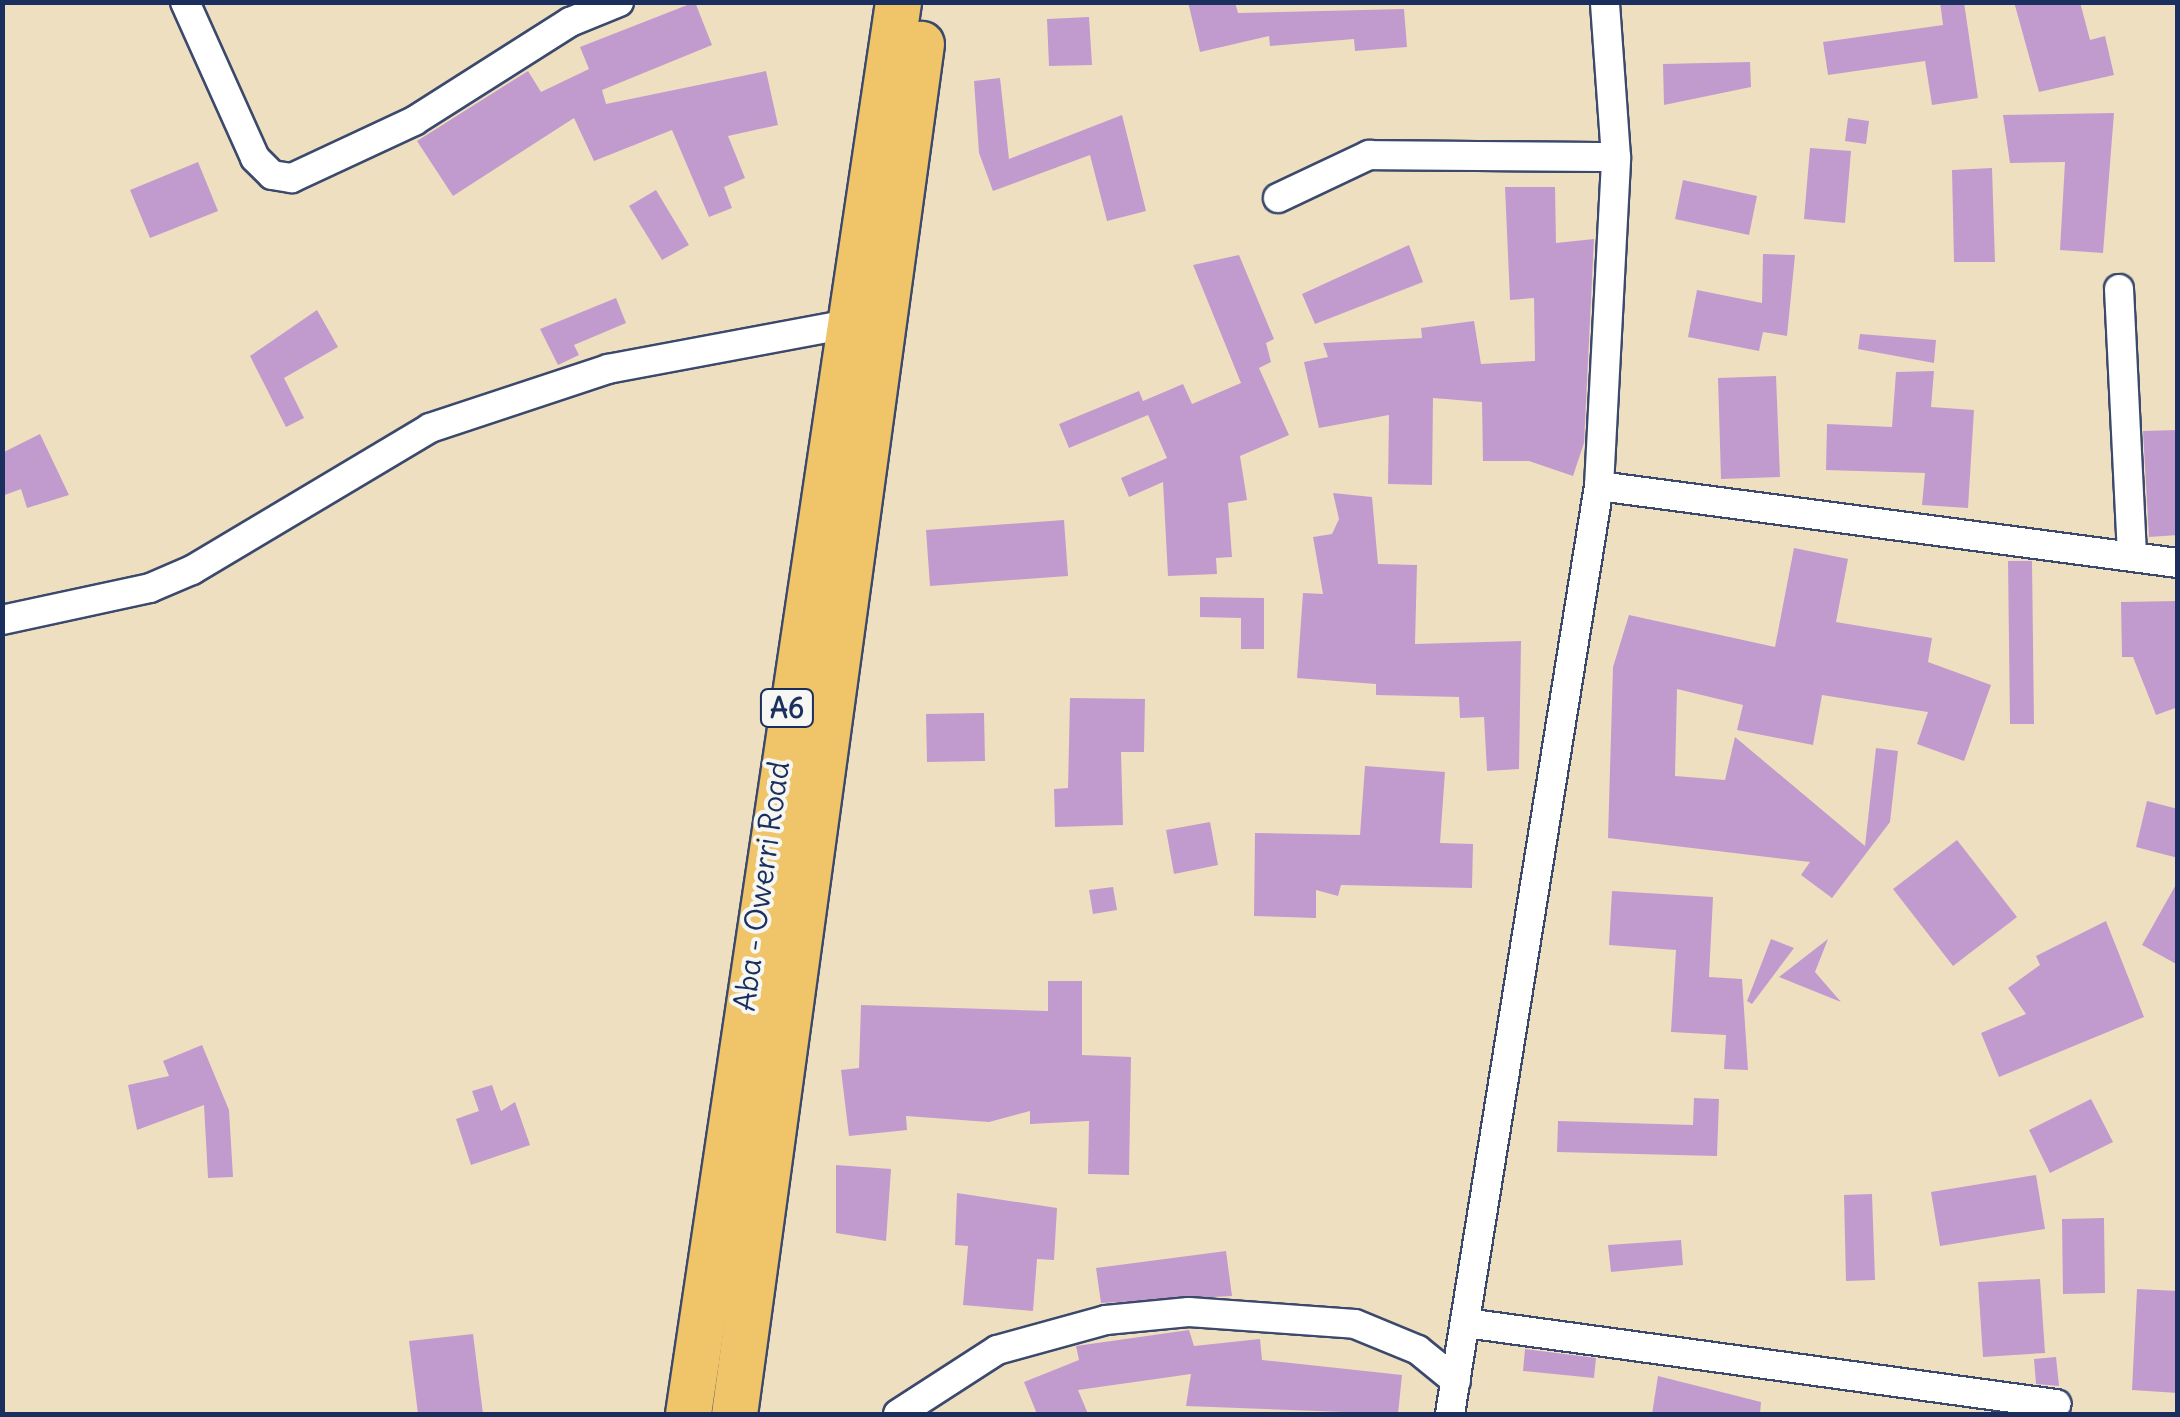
<!DOCTYPE html>
<html>
<head>
<meta charset="utf-8">
<style>
  body { margin:0 }
  #map { position:relative; width:2180px; height:1417px; overflow:hidden; background:#efdfc1; font-family:Delius,sans-serif }
  div>[style] { position:absolute }
  [style*='--x'] { left:calc(var(--x)*1px); top:calc(var(--y)*1px); width:calc(var(--w)*1px); rotate:calc(var(--a)*1deg) }
  .building>* { inset:0; background:#c29bce }
  .roads { filter:drop-shadow(2px 0 #3b496d) drop-shadow(-2px 0 #3b496d) drop-shadow(0 2px #3b496d) drop-shadow(0 -2px #3b496d) }
  .minor>* { height:28px; margin:-14px; padding:0 14px; transform-origin:14px; border-radius:14px; background:#fff }
  .trunk>* { height:45px; margin:-22.5px; padding:0 22.5px; transform-origin:22.5px; border-radius:22.5px; background:#f0c469 }
  span { translate:-50% -50%; white-space:nowrap; text-align:center; line-height:1.15; -webkit-text-stroke:8px #f6f6f2; paint-order:stroke }
  .shield-label span { padding:2px 8px; background:#f6f6f2; border:2px solid; border-radius:8px; -webkit-text-stroke-width:0 }
  .shield-label { font-size:28px; color:#1b2f5e; font-weight:700 }
  .street-label { font-size:30px; color:#1b2f5e }
  .frame { position:absolute; inset:0; border:5px solid #1b2f5e; pointer-events:none }
</style>
</head>
<body>
<div id="map">
  <div class="building">
    <i style="clip-path:polygon(695px 2px,712px 45px,602px 90px,606px 104px,766px 71px,778px 125px,728px 136px,745px 178px,724px 187px,732px 208px,709px 217px,672px 130px,594px 161px,574px 118px,453px 196px,417px 141px,528px 71px,541px 92px,589px 69px,580px 47px)"></i>
    <i style="clip-path:polygon(1188px 2px,1235px 2px,1238px 13px,1404px 9px,1407px 47px,1355px 51px,1354px 39px,1270px 46px,1269px 36px,1200px 52px)"></i>
    <i style="clip-path:polygon(1940px 2px,1964px 2px,1978px 98px,1932px 105px,1925px 61px,1828px 75px,1823px 42px,1943px 25px)"></i>
    <i style="clip-path:polygon(2014px 2px,2080px 2px,2090px 40px,2105px 36px,2114px 75px,2039px 92px)"></i>
    <i style="clip-path:polygon(1089px 17px,1092px 65px,1049px 66px,1047px 19px)"></i>
    <i style="clip-path:polygon(1750px 62px,1751px 87px,1664px 105px,1663px 64px)"></i>
    <i style="clip-path:polygon(1000px 78px,1009px 159px,1122px 115px,1146px 211px,1107px 221px,1090px 155px,993px 191px,979px 153px,974px 81px)"></i>
    <i style="clip-path:polygon(2114px 113px,2103px 253px,2060px 250px,2065px 162px,2010px 163px,2003px 115px)"></i>
    <i style="clip-path:polygon(1848px 118px,1869px 121px,1866px 144px,1845px 141px)"></i>
    <i style="clip-path:polygon(1810px 148px,1851px 151px,1845px 223px,1804px 219px)"></i>
    <i style="clip-path:polygon(198px 162px,218px 211px,150px 238px,130px 190px)"></i>
    <i style="clip-path:polygon(1992px 168px,1995px 262px,1954px 262px,1952px 170px)"></i>
    <i style="clip-path:polygon(1683px 180px,1757px 196px,1749px 235px,1675px 219px)"></i>
    <i style="clip-path:polygon(1505px 187px,1555px 187px,1556px 243px,1594px 239px,1584px 443px,1573px 476px,1529px 461px,1483px 461px,1482px 402px,1433px 398px,1432px 485px,1388px 484px,1389px 415px,1319px 428px,1304px 362px,1328px 357px,1323px 343px,1422px 338px,1421px 328px,1474px 321px,1481px 364px,1535px 361px,1534px 298px,1510px 300px)"></i>
    <i style="clip-path:polygon(656px 190px,689px 245px,662px 260px,629px 206px)"></i>
    <i style="clip-path:polygon(1409px 245px,1423px 282px,1315px 324px,1302px 294px)"></i>
    <i style="clip-path:polygon(1763px 254px,1795px 255px,1787px 336px,1763px 332px,1759px 351px,1688px 337px,1697px 290px,1762px 303px)"></i>
    <i style="clip-path:polygon(1239px 255px,1274px 339px,1266px 343px,1271px 362px,1259px 368px,1289px 435px,1240px 456px,1247px 500px,1228px 503px,1232px 557px,1216px 558px,1217px 574px,1168px 576px,1163px 482px,1129px 497px,1121px 478px,1167px 458px,1148px 415px,1069px 448px,1059px 424px,1139px 391px,1143px 401px,1183px 384px,1192px 404px,1241px 383px,1193px 265px)"></i>
    <i style="clip-path:polygon(616px 298px,626px 323px,574px 345px,579px 355px,558px 365px,540px 329px)"></i>
    <i style="clip-path:polygon(317px 310px,338px 347px,284px 378px,304px 418px,286px 427px,250px 356px)"></i>
    <i style="clip-path:polygon(1860px 334px,1936px 340px,1934px 363px,1858px 349px)"></i>
    <i style="clip-path:polygon(1934px 371px,1931px 407px,1974px 410px,1968px 508px,1922px 505px,1925px 473px,1826px 470px,1827px 424px,1892px 427px,1896px 372px)"></i>
    <i style="clip-path:polygon(1776px 376px,1780px 477px,1721px 479px,1718px 378px)"></i>
    <i style="clip-path:polygon(2178px 430px,2178px 535px,2149px 537px,2143px 431px)"></i>
    <i style="clip-path:polygon(40px 434px,69px 495px,27px 508px,21px 489px,2px 496px,2px 453px)"></i>
    <i style="clip-path:polygon(1333px 493px,1372px 497px,1378px 564px,1417px 565px,1415px 644px,1521px 641px,1519px 769px,1487px 771px,1484px 717px,1460px 718px,1459px 697px,1376px 695px,1376px 684px,1297px 678px,1303px 593px,1323px 594px,1313px 537px,1332px 534px,1339px 519px)"></i>
    <i style="clip-path:polygon(1064px 520px,1068px 576px,930px 586px,926px 530px)"></i>
    <i style="clip-path:polygon(1794px 548px,1848px 559px,1836px 622px,1932px 638px,1928px 662px,1991px 685px,1964px 761px,1917px 744px,1928px 712px,1822px 695px,1813px 745px,1737px 730px,1743px 705px,1677px 689px,1675px 776px,1725px 780px,1735px 737px,1865px 846px,1876px 748px,1898px 751px,1890px 822px,1832px 898px,1801px 875px,1810px 862px,1608px 838px,1613px 667px,1629px 615px,1775px 647px)"></i>
    <i style="clip-path:polygon(2008px 561px,2032px 561px,2034px 724px,2010px 724px)"></i>
    <i style="clip-path:polygon(1200px 597px,1264px 598px,1264px 649px,1241px 649px,1241px 618px,1200px 617px)"></i>
    <i style="clip-path:polygon(2178px 601px,2178px 707px,2156px 715px,2133px 657px,2122px 657px,2121px 602px)"></i>
    <i style="clip-path:polygon(1070px 698px,1145px 699px,1144px 752px,1121px 752px,1123px 825px,1055px 827px,1054px 789px,1068px 788px)"></i>
    <i style="clip-path:polygon(984px 713px,985px 761px,927px 762px,926px 714px)"></i>
    <i style="clip-path:polygon(1365px 766px,1445px 772px,1440px 843px,1473px 844px,1472px 888px,1341px 885px,1338px 896px,1316px 890px,1316px 918px,1254px 916px,1255px 833px,1360px 835px)"></i>
    <i style="clip-path:polygon(2147px 801px,2178px 809px,2178px 858px,2136px 847px)"></i>
    <i style="clip-path:polygon(1210px 822px,1218px 865px,1174px 874px,1166px 830px)"></i>
    <i style="clip-path:polygon(1957px 840px,2017px 917px,1953px 966px,1893px 889px)"></i>
    <i style="clip-path:polygon(2178px 881px,2178px 965px,2142px 945px)"></i>
    <i style="clip-path:polygon(1113px 887px,1117px 910px,1093px 914px,1089px 890px)"></i>
    <i style="clip-path:polygon(1612px 891px,1713px 897px,1709px 977px,1742px 979px,1748px 1070px,1724px 1069px,1726px 1035px,1671px 1032px,1676px 950px,1609px 945px)"></i>
    <i style="clip-path:polygon(2106px 921px,2144px 1017px,1999px 1077px,1981px 1033px,2026px 1014px,2008px 988px,2040px 965px,2036px 956px)"></i>
    <i style="clip-path:polygon(1771px 939px,1794px 948px,1752px 1004px,1747px 1001px)"></i>
    <i style="clip-path:polygon(1828px 939px,1815px 972px,1841px 1002px,1779px 977px)"></i>
    <i style="clip-path:polygon(1048px 981px,1082px 981px,1082px 1055px,1131px 1057px,1129px 1175px,1088px 1174px,1089px 1121px,1030px 1124px,1030px 1111px,989px 1122px,906px 1116px,907px 1130px,849px 1136px,841px 1070px,859px 1068px,861px 1005px,1048px 1011px)"></i>
    <i style="clip-path:polygon(202px 1045px,229px 1110px,233px 1177px,208px 1178px,204px 1105px,137px 1130px,128px 1085px,169px 1076px,163px 1061px)"></i>
    <i style="clip-path:polygon(492px 1085px,501px 1111px,515px 1102px,530px 1145px,471px 1165px,456px 1119px,479px 1111px,472px 1091px)"></i>
    <i style="clip-path:polygon(1694px 1098px,1719px 1099px,1717px 1156px,1557px 1152px,1558px 1121px,1693px 1125px)"></i>
    <i style="clip-path:polygon(2091px 1099px,2113px 1142px,2050px 1173px,2029px 1130px)"></i>
    <i style="clip-path:polygon(836px 1165px,891px 1169px,886px 1241px,836px 1233px)"></i>
    <i style="clip-path:polygon(2036px 1175px,2045px 1229px,1940px 1246px,1931px 1192px)"></i>
    <i style="clip-path:polygon(957px 1193px,1057px 1208px,1054px 1260px,1037px 1259px,1033px 1311px,963px 1305px,968px 1246px,955px 1245px)"></i>
    <i style="clip-path:polygon(1872px 1194px,1875px 1280px,1846px 1281px,1844px 1195px)"></i>
    <i style="clip-path:polygon(2104px 1218px,2105px 1293px,2063px 1294px,2062px 1219px)"></i>
    <i style="clip-path:polygon(1681px 1240px,1683px 1265px,1611px 1272px,1608px 1245px)"></i>
    <i style="clip-path:polygon(1226px 1251px,1232px 1296px,1101px 1303px,1096px 1268px)"></i>
    <i style="clip-path:polygon(2040px 1279px,2045px 1353px,1983px 1357px,1978px 1282px)"></i>
    <i style="clip-path:polygon(2137px 1289px,2178px 1291px,2178px 1393px,2132px 1390px)"></i>
    <i style="clip-path:polygon(1189px 1330px,1194px 1346px,1260px 1339px,1262px 1360px,1402px 1375px,1398px 1414px,1186px 1406px,1191px 1374px,1078px 1390px,1088px 1414px,1037px 1414px,1024px 1382px,1079px 1360px,1076px 1346px)"></i>
    <i style="clip-path:polygon(473px 1334px,483px 1414px,418px 1414px,409px 1341px)"></i>
    <i style="clip-path:polygon(1525px 1349px,1596px 1358px,1594px 1378px,1523px 1371px)"></i>
    <i style="clip-path:polygon(2056px 1357px,2059px 1386px,2036px 1384px,2034px 1359px)"></i>
    <i style="clip-path:polygon(1658px 1376px,1761px 1402px,1760px 1414px,1652px 1414px)"></i>
  </div>
  <div class="roads">
    <div class="minor">
      <i style="--x:185;--y:2;--w:171;--a:65.8"></i>
      <i style="--x:255;--y:158;--w:24;--a:45"></i>
      <i style="--x:272;--y:175;--w:20;--a:9"></i>
      <i style="--x:292;--y:178;--w:135;--a:-25"></i>
      <i style="--x:414;--y:121;--w:185;--a:-32.4"></i>
      <i style="--x:570;--y:22;--w:53;--a:-22.2"></i>
      <i style="--x:1278;--y:198;--w:101;--a:-25.3"></i>
      <i style="--x:1369;--y:155;--w:247;--a:0.5"></i>
      <i style="--x:2119;--y:289;--w:266;--a:87.2"></i>
      <i style="--x:1599;--y:486;--w:584;--a:7.58"></i>
      <i style="--x:2;--y:620;--w:151;--a:-12.2"></i>
      <i style="--x:150;--y:588;--w:46;--a:-23.2"></i>
      <i style="--x:192;--y:570;--w:277;--a:-30.8"></i>
      <i style="--x:430;--y:428;--w:188;--a:-18.3"></i>
      <i style="--x:608;--y:369;--w:240;--a:-10.6"></i>
      <i style="--x:1466;--y:1323;--w:596;--a:7.82"></i>
      <i style="--x:898;--y:1414;--w:118;--a:-32.9"></i>
      <i style="--x:997;--y:1350;--w:113;--a:-15.4"></i>
      <i style="--x:1106;--y:1320;--w:83;--a:-5.5"></i>
      <i style="--x:1189;--y:1312;--w:166;--a:4.1"></i>
      <i style="--x:1355;--y:1324;--w:68;--a:22.4"></i>
      <i style="--x:1418;--y:1350;--w:49;--a:39.2"></i>
      <i style="--x:1450;--y:1414;--w:940;--a:-80.88"></i>
      <i style="--x:1599;--y:486;--w:329;--a:-87"></i>
      <i style="--x:1616;--y:157;--w:155;--a:-94.1"></i>
    </div>
    <div class="trunk">
      <i style="--x:688;--y:1414;--w:1428;--a:-81.54"></i>
      <i style="--x:734;--y:1414;--w:1383;--a:-82.23"></i>
    </div>
  </div>
  <div class="shield-label">
    <span style="left:787px;top:708px">A6</span>
  </div>
  <div class="street-label">
    <span style="left:761px;top:886px;rotate:-82deg">Aba - Owerri Road</span>
  </div>
  <div class="frame"></div>
</div>
</body>
</html>
